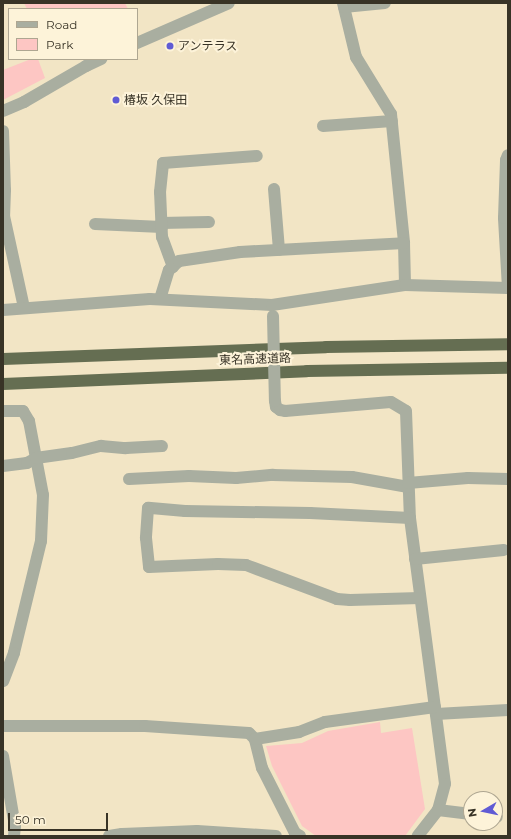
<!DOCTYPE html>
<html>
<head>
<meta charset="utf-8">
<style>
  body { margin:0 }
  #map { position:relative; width:511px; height:839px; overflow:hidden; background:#f2e5c5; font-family:Montserrat,"Noto Sans JP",sans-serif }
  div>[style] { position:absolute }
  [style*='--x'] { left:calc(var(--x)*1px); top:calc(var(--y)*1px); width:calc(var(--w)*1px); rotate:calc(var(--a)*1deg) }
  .green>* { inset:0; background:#fdc6c3 }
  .minor>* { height:12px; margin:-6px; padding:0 6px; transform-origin:6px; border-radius:6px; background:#a9aea0 }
  .highway>* { height:12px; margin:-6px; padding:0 6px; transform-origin:6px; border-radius:6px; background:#656e52 }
  .minor-bridge>* { height:12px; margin:-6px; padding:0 6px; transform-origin:6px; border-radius:6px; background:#a9aea0 }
  .dots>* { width:11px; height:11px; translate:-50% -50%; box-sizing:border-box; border:2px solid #fdf3d9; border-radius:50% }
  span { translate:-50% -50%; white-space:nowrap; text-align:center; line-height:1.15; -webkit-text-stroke:4px #fdf3d9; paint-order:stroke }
  .poi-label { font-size:12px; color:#383326 }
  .left { translate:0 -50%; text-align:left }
  .street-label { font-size:12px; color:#383326 }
  .frame { position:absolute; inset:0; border:4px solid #383326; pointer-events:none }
  .legend { position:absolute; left:8px; top:8px; width:130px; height:52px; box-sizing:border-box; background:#fdf3d9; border:1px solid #aea691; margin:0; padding:5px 7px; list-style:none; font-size:12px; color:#383326 }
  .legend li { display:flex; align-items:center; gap:8px; height:20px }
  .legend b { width:20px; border:1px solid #aea691 }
  .north { position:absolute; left:463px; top:791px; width:40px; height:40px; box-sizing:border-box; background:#fdf3d9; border:1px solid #aea691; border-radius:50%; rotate:261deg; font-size:11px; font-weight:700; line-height:16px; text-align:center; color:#383326 }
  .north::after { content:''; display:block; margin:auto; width:14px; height:18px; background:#605bd4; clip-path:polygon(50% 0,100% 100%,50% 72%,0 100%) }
  .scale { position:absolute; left:8px; top:813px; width:100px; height:18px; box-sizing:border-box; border:2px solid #383326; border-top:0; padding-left:5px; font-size:12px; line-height:14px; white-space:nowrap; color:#383326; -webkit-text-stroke:3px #fdf3d9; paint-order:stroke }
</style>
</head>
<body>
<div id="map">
  <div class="green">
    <i style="clip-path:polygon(24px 3px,125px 3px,128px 9px,27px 9px)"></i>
    <i style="clip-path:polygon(31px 59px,38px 59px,45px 78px,3px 100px,3px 70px)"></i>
    <i style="clip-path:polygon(380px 722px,381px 733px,412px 728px,425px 809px,405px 836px,316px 836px,302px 826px,272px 766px,266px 746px,302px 743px,328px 731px)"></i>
  </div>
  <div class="minor">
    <i style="--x:343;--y:3;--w:56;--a:76.5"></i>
    <i style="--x:356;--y:57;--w:67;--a:58.4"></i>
    <i style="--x:391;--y:114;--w:130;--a:84.2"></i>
    <i style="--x:404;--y:243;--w:42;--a:88.6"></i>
    <i style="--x:344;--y:7;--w:41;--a:-5.6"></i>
    <i style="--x:137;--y:43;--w:100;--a:-23.5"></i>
    <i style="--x:3;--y:111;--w:23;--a:-23"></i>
    <i style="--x:24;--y:102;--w:72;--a:-30.1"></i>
    <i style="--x:86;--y:66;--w:17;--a:-25"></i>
    <i style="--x:323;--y:126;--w:69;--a:-4.1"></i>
    <i style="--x:3;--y:131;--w:59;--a:88.1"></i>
    <i style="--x:5;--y:190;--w:26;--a:92"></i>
    <i style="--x:4;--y:216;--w:94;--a:77.7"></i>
    <i style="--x:274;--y:189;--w:61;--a:85.3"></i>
    <i style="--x:161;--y:223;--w:48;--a:-1.2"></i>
    <i style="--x:95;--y:224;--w:67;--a:2.6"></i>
    <i style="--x:173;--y:267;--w:32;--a:-110"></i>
    <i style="--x:162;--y:237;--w:45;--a:-92.5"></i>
    <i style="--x:160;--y:192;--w:29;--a:-84"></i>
    <i style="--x:163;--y:163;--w:94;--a:-4.3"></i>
    <i style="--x:508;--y:288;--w:70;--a:-93.3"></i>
    <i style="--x:504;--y:218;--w:58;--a:-88"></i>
    <i style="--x:506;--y:160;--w:5;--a:-68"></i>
    <i style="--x:160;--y:299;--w:30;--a:-73"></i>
    <i style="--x:169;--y:270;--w:13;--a:-42"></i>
    <i style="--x:179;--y:261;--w:62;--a:-8.4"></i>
    <i style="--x:240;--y:252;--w:164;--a:-3.1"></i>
    <i style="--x:3;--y:310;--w:147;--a:-4.3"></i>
    <i style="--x:150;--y:299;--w:122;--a:2.8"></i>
    <i style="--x:272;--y:305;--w:134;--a:-8.6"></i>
    <i style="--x:405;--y:285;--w:103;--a:1.7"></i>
    <i style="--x:275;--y:401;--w:6;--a:81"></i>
    <i style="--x:276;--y:407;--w:5;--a:37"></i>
    <i style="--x:280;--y:410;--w:5;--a:11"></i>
    <i style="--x:285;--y:411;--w:106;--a:-4.9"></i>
    <i style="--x:391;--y:402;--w:17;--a:31"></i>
    <i style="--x:406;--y:411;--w:107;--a:87.9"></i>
    <i style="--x:410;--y:518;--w:268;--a:82.5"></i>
    <i style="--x:445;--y:784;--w:27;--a:105"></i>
    <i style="--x:438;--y:810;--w:33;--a:128"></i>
    <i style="--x:3;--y:411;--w:20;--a:0"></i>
    <i style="--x:23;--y:411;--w:12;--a:59"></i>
    <i style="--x:29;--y:421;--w:75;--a:79.3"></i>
    <i style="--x:43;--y:495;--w:46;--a:92.5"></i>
    <i style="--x:41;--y:541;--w:115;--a:103.6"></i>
    <i style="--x:14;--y:653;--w:30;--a:111"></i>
    <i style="--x:3;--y:466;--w:24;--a:-7"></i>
    <i style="--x:27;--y:463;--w:10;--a:-29"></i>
    <i style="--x:36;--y:458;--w:36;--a:-8"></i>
    <i style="--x:72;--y:453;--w:30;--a:-14"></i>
    <i style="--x:101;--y:446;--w:25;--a:5"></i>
    <i style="--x:126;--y:448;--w:36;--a:-3"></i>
    <i style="--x:129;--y:479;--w:60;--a:-2.9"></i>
    <i style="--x:189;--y:476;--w:47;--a:2.4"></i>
    <i style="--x:236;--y:478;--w:37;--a:-5"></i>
    <i style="--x:273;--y:475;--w:79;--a:1.5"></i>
    <i style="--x:352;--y:477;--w:57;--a:10.1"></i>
    <i style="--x:408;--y:483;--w:60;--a:-4.8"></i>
    <i style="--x:468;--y:478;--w:40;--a:1.4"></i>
    <i style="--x:410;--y:518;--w:100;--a:-177.1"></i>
    <i style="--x:310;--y:513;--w:125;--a:-179.1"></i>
    <i style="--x:185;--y:511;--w:37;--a:-175"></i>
    <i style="--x:148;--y:508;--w:30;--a:94"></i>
    <i style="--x:146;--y:538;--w:29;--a:84"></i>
    <i style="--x:149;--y:567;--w:69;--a:-2.5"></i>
    <i style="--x:218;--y:564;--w:28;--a:2"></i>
    <i style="--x:246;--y:565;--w:97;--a:20.5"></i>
    <i style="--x:337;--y:599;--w:13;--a:4"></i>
    <i style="--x:350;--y:600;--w:70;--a:-1.6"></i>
    <i style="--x:415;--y:559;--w:89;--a:-5.8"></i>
    <i style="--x:436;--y:714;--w:72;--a:-3.2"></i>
    <i style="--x:3;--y:726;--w:142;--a:0"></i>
    <i style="--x:145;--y:726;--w:104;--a:3.9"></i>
    <i style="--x:249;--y:733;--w:8;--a:45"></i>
    <i style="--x:3;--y:756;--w:71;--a:80.3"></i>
    <i style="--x:15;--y:826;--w:10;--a:96"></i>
    <i style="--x:438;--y:810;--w:33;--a:7"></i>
    <i style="--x:495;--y:816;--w:2;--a:27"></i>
    <i style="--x:109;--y:836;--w:13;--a:-9"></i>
    <i style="--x:122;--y:834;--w:75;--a:-2.3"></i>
    <i style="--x:197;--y:831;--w:79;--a:3.6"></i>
    <i style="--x:300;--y:836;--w:6;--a:-149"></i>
    <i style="--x:295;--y:833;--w:73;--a:-116.9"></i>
    <i style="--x:262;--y:768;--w:30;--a:-104"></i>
    <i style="--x:255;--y:739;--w:45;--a:-9"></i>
    <i style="--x:299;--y:732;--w:28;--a:-21"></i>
    <i style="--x:325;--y:722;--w:111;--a:-7.8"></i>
  </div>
  <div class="highway">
    <i style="--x:3;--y:359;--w:323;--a:-2.1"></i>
    <i style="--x:326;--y:347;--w:182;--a:-0.9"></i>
    <i style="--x:3;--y:384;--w:304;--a:-2.4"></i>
    <i style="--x:307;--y:371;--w:201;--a:-0.9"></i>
  </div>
  <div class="minor-bridge">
    <i style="--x:273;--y:316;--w:85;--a:88.7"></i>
  </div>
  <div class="dots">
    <i style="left:170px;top:46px;background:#605bd4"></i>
    <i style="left:116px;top:100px;background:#605bd4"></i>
  </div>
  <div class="poi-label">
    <span class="left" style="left:178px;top:46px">アンテラス</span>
    <span class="left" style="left:124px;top:100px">椿坂 久保田</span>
  </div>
  <div class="street-label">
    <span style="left:255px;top:359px;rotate:-2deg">東名高速道路</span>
  </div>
  <div class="frame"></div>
  <ul class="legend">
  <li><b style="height:5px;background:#a9aea0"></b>Road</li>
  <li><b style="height:11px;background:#fdc6c3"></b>Park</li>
  </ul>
  <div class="north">N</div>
  <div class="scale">50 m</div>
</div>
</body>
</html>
